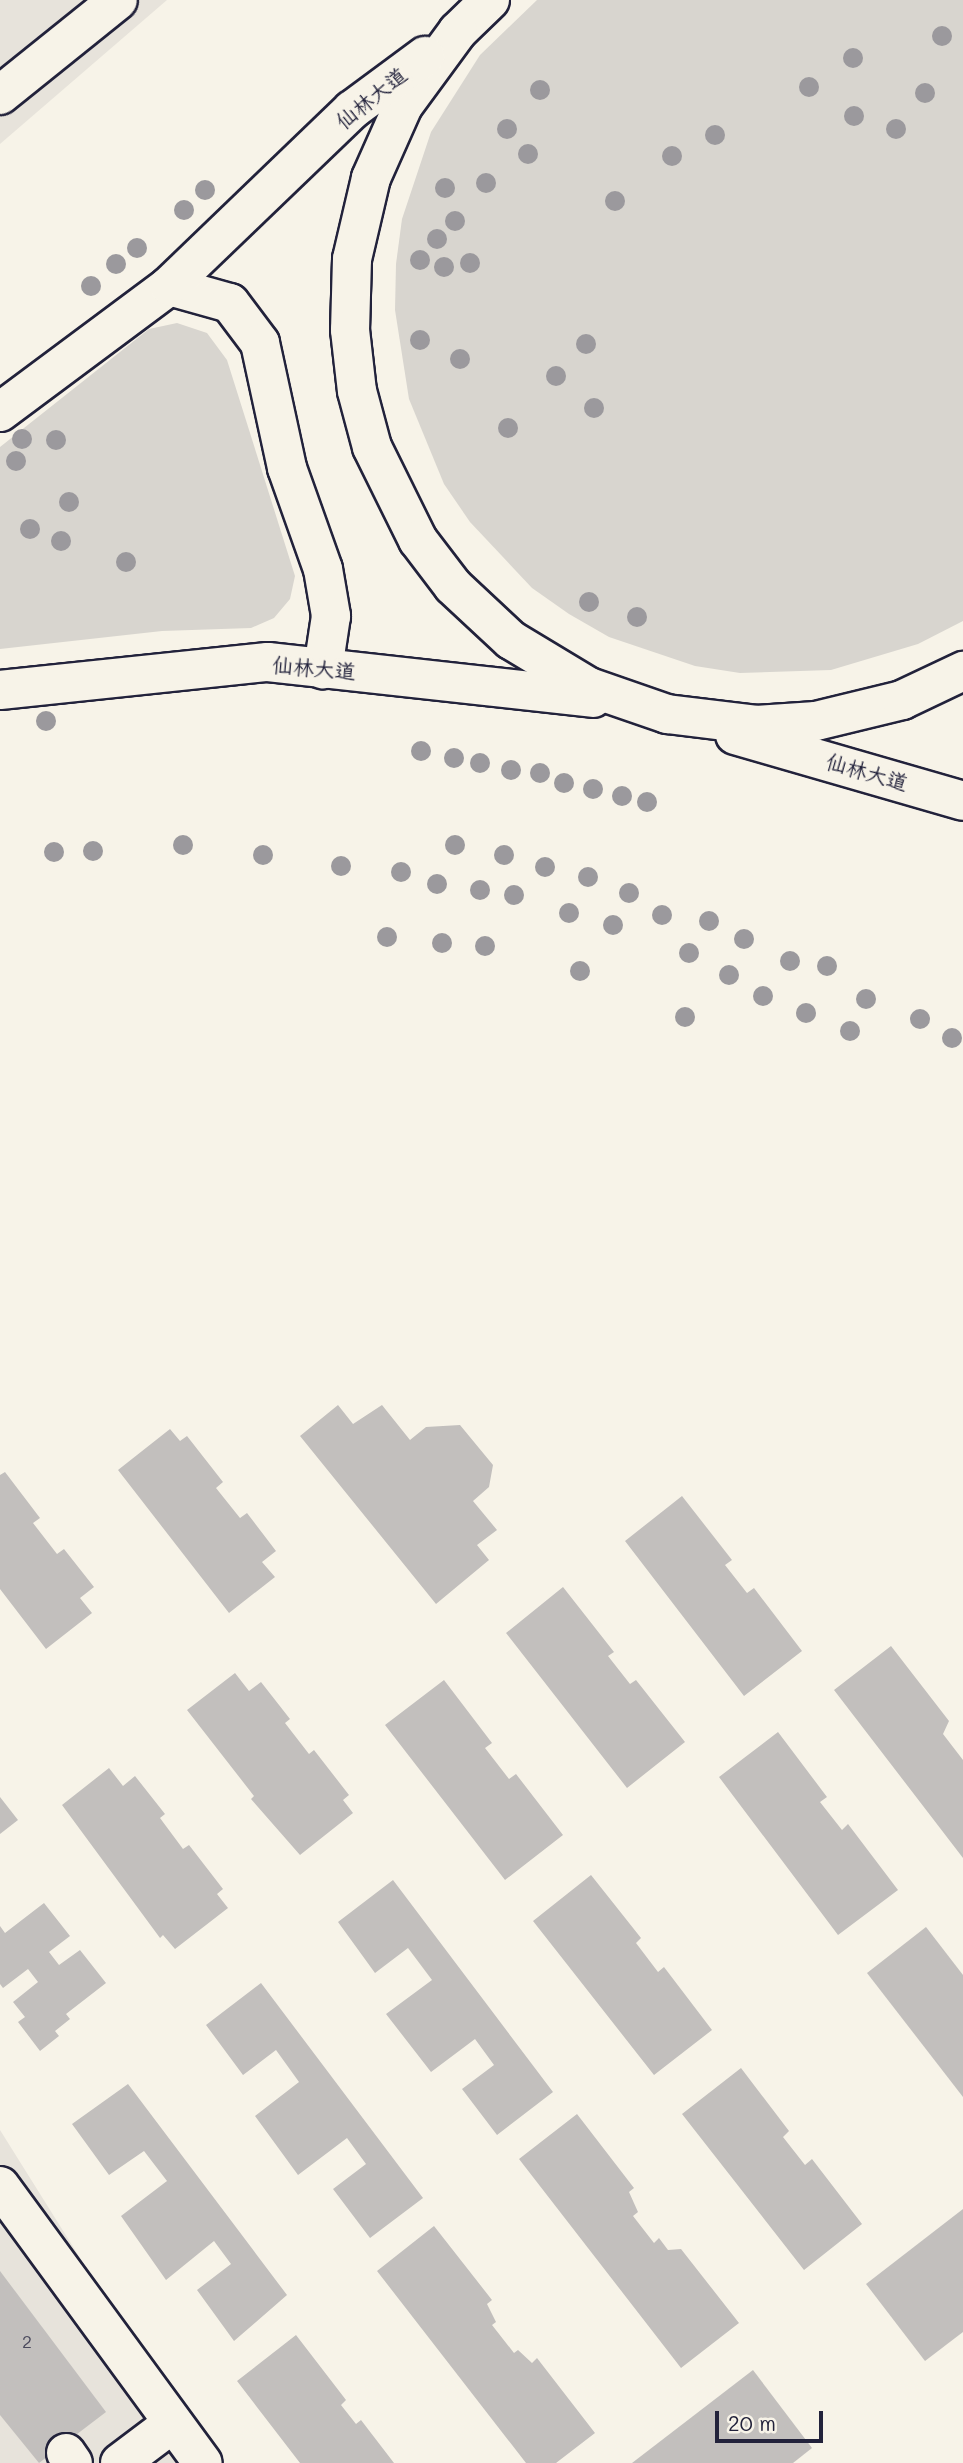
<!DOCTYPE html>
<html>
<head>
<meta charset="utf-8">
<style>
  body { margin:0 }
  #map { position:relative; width:963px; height:2463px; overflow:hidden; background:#f7f3e8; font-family:Mali,"LXGW WenKai TC",sans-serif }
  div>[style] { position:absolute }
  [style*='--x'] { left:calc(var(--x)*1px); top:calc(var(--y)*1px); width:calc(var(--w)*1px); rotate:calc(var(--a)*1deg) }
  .built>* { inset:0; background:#e7e3db }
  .green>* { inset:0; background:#d8d5cf }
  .building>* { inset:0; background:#c2bfbd }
  .roads { filter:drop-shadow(2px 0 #22223b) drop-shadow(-2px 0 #22223b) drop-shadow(0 2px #22223b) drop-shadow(0 -2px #22223b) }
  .minor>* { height:38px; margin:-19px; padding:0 19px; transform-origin:19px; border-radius:19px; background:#f7f3e8 }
  .major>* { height:38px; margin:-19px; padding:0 19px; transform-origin:19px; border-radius:19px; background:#f7f3e8 }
  .trees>* { width:20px; height:20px; margin:-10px; border-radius:50%; background:#9b999d }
  span { translate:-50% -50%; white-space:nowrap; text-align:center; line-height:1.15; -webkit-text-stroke:7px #f7f3e8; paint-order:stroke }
  .number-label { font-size:18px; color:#4a495c }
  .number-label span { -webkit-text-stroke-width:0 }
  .street-label { font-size:21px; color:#22223b }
  .scale { position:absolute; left:715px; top:2411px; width:108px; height:32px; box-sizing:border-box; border:4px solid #22223b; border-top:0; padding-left:9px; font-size:21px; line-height:24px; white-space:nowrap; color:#22223b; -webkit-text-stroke:5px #f7f3e8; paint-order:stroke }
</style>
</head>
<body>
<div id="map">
  <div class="built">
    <i style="clip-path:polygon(0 0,167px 0,0 144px)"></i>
    <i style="clip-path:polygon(0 2130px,169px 2400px,215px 2463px,0 2463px)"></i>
  </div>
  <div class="green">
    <i style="clip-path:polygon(537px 0,963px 0,963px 621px,918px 644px,831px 670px,740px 673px,695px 666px,609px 637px,569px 614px,532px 588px,470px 522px,444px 484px,409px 399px,395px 310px,396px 264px,402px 219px,431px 132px,480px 55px)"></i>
    <i style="clip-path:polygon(177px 323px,207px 333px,227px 360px,295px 576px,290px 599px,274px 618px,251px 628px,162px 631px,0 649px,0 447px,149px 329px)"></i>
  </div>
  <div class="building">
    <i style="clip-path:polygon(338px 1405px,353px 1424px,382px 1405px,410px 1440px,426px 1427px,460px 1425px,493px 1465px,489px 1487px,473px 1501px,497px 1530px,477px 1545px,489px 1560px,436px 1604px,300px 1436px)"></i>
    <i style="clip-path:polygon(170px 1429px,180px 1441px,187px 1436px,223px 1482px,216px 1488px,240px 1518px,247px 1513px,276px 1551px,262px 1562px,275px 1577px,229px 1613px,118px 1470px)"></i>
    <i style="clip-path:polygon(5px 1472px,40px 1518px,33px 1523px,57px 1554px,64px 1549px,94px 1587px,80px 1598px,92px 1613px,46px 1649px,0 1589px,0 1475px)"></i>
    <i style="clip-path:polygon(682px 1496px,732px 1560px,725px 1565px,747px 1593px,754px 1588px,802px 1651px,744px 1696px,625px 1541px)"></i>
    <i style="clip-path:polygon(563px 1587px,614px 1652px,608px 1656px,630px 1684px,636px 1680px,685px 1742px,627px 1788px,506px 1633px)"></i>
    <i style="clip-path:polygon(891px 1646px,949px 1721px,943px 1734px,963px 1760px,963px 1858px,834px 1690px)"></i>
    <i style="clip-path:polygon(235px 1673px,249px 1691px,261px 1682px,290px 1719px,285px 1723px,309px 1754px,314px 1750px,349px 1795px,343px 1800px,353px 1813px,300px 1855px,251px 1799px,254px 1796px,187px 1710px)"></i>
    <i style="clip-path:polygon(444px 1680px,492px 1743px,485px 1748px,509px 1779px,516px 1774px,563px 1835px,505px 1880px,385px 1725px)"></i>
    <i style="clip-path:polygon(778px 1732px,827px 1797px,820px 1802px,842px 1830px,848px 1824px,898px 1890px,838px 1935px,719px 1777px)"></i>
    <i style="clip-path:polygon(109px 1768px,123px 1786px,135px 1776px,165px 1814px,160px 1818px,183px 1849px,189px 1845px,223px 1889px,217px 1894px,228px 1908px,175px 1949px,163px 1935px,160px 1938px,62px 1805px)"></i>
    <i style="clip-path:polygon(0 1797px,18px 1820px,0 1834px)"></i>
    <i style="clip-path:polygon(591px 1875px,641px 1938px,636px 1943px,658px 1972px,664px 1967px,712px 2030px,654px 2075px,533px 1921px)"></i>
    <i style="clip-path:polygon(393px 1880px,553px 2092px,497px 2135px,462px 2089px,494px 2065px,475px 2039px,431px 2072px,386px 2014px,432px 1980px,408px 1948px,375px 1973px,338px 1922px)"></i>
    <i style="clip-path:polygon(44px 1903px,70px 1936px,49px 1952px,59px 1965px,80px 1950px,106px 1983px,66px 2014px,70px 2019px,55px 2031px,59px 2036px,40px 2051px,18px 2022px,25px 2017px,13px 2002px,38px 1982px,28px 1969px,3px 1988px,0 1984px,0 1926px,5px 1933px)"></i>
    <i style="clip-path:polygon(926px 1927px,963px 1975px,963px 2097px,867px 1973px)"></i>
    <i style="clip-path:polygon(261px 1983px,423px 2198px,370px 2238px,333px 2189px,366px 2164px,347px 2138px,298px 2175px,255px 2116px,299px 2082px,276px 2050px,243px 2075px,206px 2025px)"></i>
    <i style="clip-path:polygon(741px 2068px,789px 2131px,783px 2137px,805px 2165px,812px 2159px,862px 2224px,804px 2270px,682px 2114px)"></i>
    <i style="clip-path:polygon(128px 2084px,287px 2295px,234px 2341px,197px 2290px,231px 2264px,214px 2241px,166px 2280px,121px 2216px,167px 2181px,144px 2151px,109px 2175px,72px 2124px)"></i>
    <i style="clip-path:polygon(577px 2114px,634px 2188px,629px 2192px,638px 2212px,633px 2216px,654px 2243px,659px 2238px,668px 2250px,681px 2249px,739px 2323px,681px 2368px,519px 2159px)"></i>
    <i style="clip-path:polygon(963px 2209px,963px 2332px,925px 2361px,866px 2284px)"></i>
    <i style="clip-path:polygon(434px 2226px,492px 2300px,487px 2304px,496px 2322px,492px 2325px,514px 2353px,518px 2350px,532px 2363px,537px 2358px,595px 2433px,556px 2463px,526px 2463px,377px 2271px)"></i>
    <i style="clip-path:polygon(0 2271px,106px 2412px,39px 2463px,0 2415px)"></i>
    <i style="clip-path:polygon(296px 2335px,346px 2400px,341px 2405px,356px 2424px,361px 2420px,394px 2463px,300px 2463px,237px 2381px)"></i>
    <i style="clip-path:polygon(753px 2370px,812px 2448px,793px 2463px,632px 2463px)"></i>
  </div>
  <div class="roads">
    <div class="minor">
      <i style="--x:0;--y:95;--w:151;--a:-38.8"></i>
      <i style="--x:0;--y:2186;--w:343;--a:53.8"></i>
      <i style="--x:66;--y:2453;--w:12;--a:55"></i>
      <i style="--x:120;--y:2463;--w:66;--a:-37"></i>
    </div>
    <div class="major">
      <i style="--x:490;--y:0;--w:45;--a:135.9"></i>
      <i style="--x:458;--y:31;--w:93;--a:126.3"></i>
      <i style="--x:403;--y:106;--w:79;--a:114"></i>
      <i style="--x:371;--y:178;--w:83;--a:103.2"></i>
      <i style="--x:352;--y:259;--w:71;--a:91.6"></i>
      <i style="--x:350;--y:330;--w:61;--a:83.5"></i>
      <i style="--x:357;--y:391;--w:58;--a:75"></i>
      <i style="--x:372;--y:447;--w:104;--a:63.7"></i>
      <i style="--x:418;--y:540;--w:58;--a:52.7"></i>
      <i style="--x:453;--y:586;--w:79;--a:43"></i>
      <i style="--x:511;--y:640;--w:91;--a:31.1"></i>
      <i style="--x:589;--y:687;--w:83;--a:19.1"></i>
      <i style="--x:667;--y:714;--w:90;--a:7"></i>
      <i style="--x:756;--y:725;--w:60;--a:-3.8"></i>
      <i style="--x:816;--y:721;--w:89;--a:-13.7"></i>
      <i style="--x:902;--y:700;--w:68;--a:-25.4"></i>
      <i style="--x:169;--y:286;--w:63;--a:15.6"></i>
      <i style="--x:230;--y:303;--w:50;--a:53.1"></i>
      <i style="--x:260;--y:343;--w:128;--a:77.8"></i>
      <i style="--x:287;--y:468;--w:107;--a:70.4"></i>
      <i style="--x:323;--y:569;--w:48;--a:80.3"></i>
      <i style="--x:331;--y:616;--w:54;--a:98.6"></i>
      <i style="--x:0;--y:412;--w:211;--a:-36.7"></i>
      <i style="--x:169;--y:286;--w:254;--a:-43.9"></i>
      <i style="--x:352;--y:110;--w:91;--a:-36.5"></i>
      <i style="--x:0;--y:690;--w:269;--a:-6"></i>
      <i style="--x:268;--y:662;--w:327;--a:6.3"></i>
      <i style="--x:735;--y:735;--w:237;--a:16.1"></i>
    </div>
  </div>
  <div class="trees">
    <i style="left:942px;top:36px"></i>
    <i style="left:853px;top:58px"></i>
    <i style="left:809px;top:87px"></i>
    <i style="left:540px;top:90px"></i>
    <i style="left:925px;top:93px"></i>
    <i style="left:854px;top:116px"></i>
    <i style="left:507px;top:129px"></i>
    <i style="left:896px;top:129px"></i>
    <i style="left:715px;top:135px"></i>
    <i style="left:528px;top:154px"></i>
    <i style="left:672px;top:156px"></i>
    <i style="left:486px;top:183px"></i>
    <i style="left:445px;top:188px"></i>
    <i style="left:205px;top:190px"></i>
    <i style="left:615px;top:201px"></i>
    <i style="left:184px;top:210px"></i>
    <i style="left:455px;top:221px"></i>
    <i style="left:437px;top:239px"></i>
    <i style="left:137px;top:248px"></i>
    <i style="left:420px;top:260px"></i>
    <i style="left:470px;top:263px"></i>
    <i style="left:116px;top:264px"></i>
    <i style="left:444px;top:267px"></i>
    <i style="left:91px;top:286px"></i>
    <i style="left:420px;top:340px"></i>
    <i style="left:586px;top:344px"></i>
    <i style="left:460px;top:359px"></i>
    <i style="left:556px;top:376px"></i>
    <i style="left:594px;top:408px"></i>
    <i style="left:508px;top:428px"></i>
    <i style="left:22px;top:439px"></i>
    <i style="left:56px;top:440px"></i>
    <i style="left:16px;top:461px"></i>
    <i style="left:69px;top:502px"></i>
    <i style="left:30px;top:529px"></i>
    <i style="left:61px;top:541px"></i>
    <i style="left:126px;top:562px"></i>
    <i style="left:589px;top:602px"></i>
    <i style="left:637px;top:617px"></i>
    <i style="left:46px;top:721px"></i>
    <i style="left:421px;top:751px"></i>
    <i style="left:454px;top:758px"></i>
    <i style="left:480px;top:763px"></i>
    <i style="left:511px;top:770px"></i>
    <i style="left:540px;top:773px"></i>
    <i style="left:564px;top:783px"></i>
    <i style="left:593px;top:789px"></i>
    <i style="left:622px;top:796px"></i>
    <i style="left:647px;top:802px"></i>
    <i style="left:183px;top:845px"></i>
    <i style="left:455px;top:845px"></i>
    <i style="left:93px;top:851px"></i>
    <i style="left:54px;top:852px"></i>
    <i style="left:263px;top:855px"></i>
    <i style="left:504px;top:855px"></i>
    <i style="left:341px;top:866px"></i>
    <i style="left:545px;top:867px"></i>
    <i style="left:401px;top:872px"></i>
    <i style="left:588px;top:877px"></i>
    <i style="left:437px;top:884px"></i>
    <i style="left:480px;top:890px"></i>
    <i style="left:629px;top:893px"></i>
    <i style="left:514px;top:895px"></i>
    <i style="left:569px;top:913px"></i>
    <i style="left:662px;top:915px"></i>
    <i style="left:709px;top:921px"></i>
    <i style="left:613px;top:925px"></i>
    <i style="left:387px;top:937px"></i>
    <i style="left:744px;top:939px"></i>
    <i style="left:442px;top:943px"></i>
    <i style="left:485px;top:946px"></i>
    <i style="left:689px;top:953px"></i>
    <i style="left:790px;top:961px"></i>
    <i style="left:827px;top:966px"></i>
    <i style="left:580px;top:971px"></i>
    <i style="left:729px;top:975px"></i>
    <i style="left:763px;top:996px"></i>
    <i style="left:866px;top:999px"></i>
    <i style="left:806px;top:1013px"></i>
    <i style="left:685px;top:1017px"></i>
    <i style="left:920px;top:1019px"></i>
    <i style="left:850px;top:1031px"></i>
    <i style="left:952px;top:1038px"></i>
  </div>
  <div class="number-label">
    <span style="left:27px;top:2341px">2</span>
  </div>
  <div class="street-label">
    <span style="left:371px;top:98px;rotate:-39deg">仙林大道</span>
    <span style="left:314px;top:668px;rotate:5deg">仙林大道</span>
    <span style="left:867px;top:772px;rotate:16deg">仙林大道</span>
  </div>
  <div class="scale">20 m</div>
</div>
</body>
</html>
